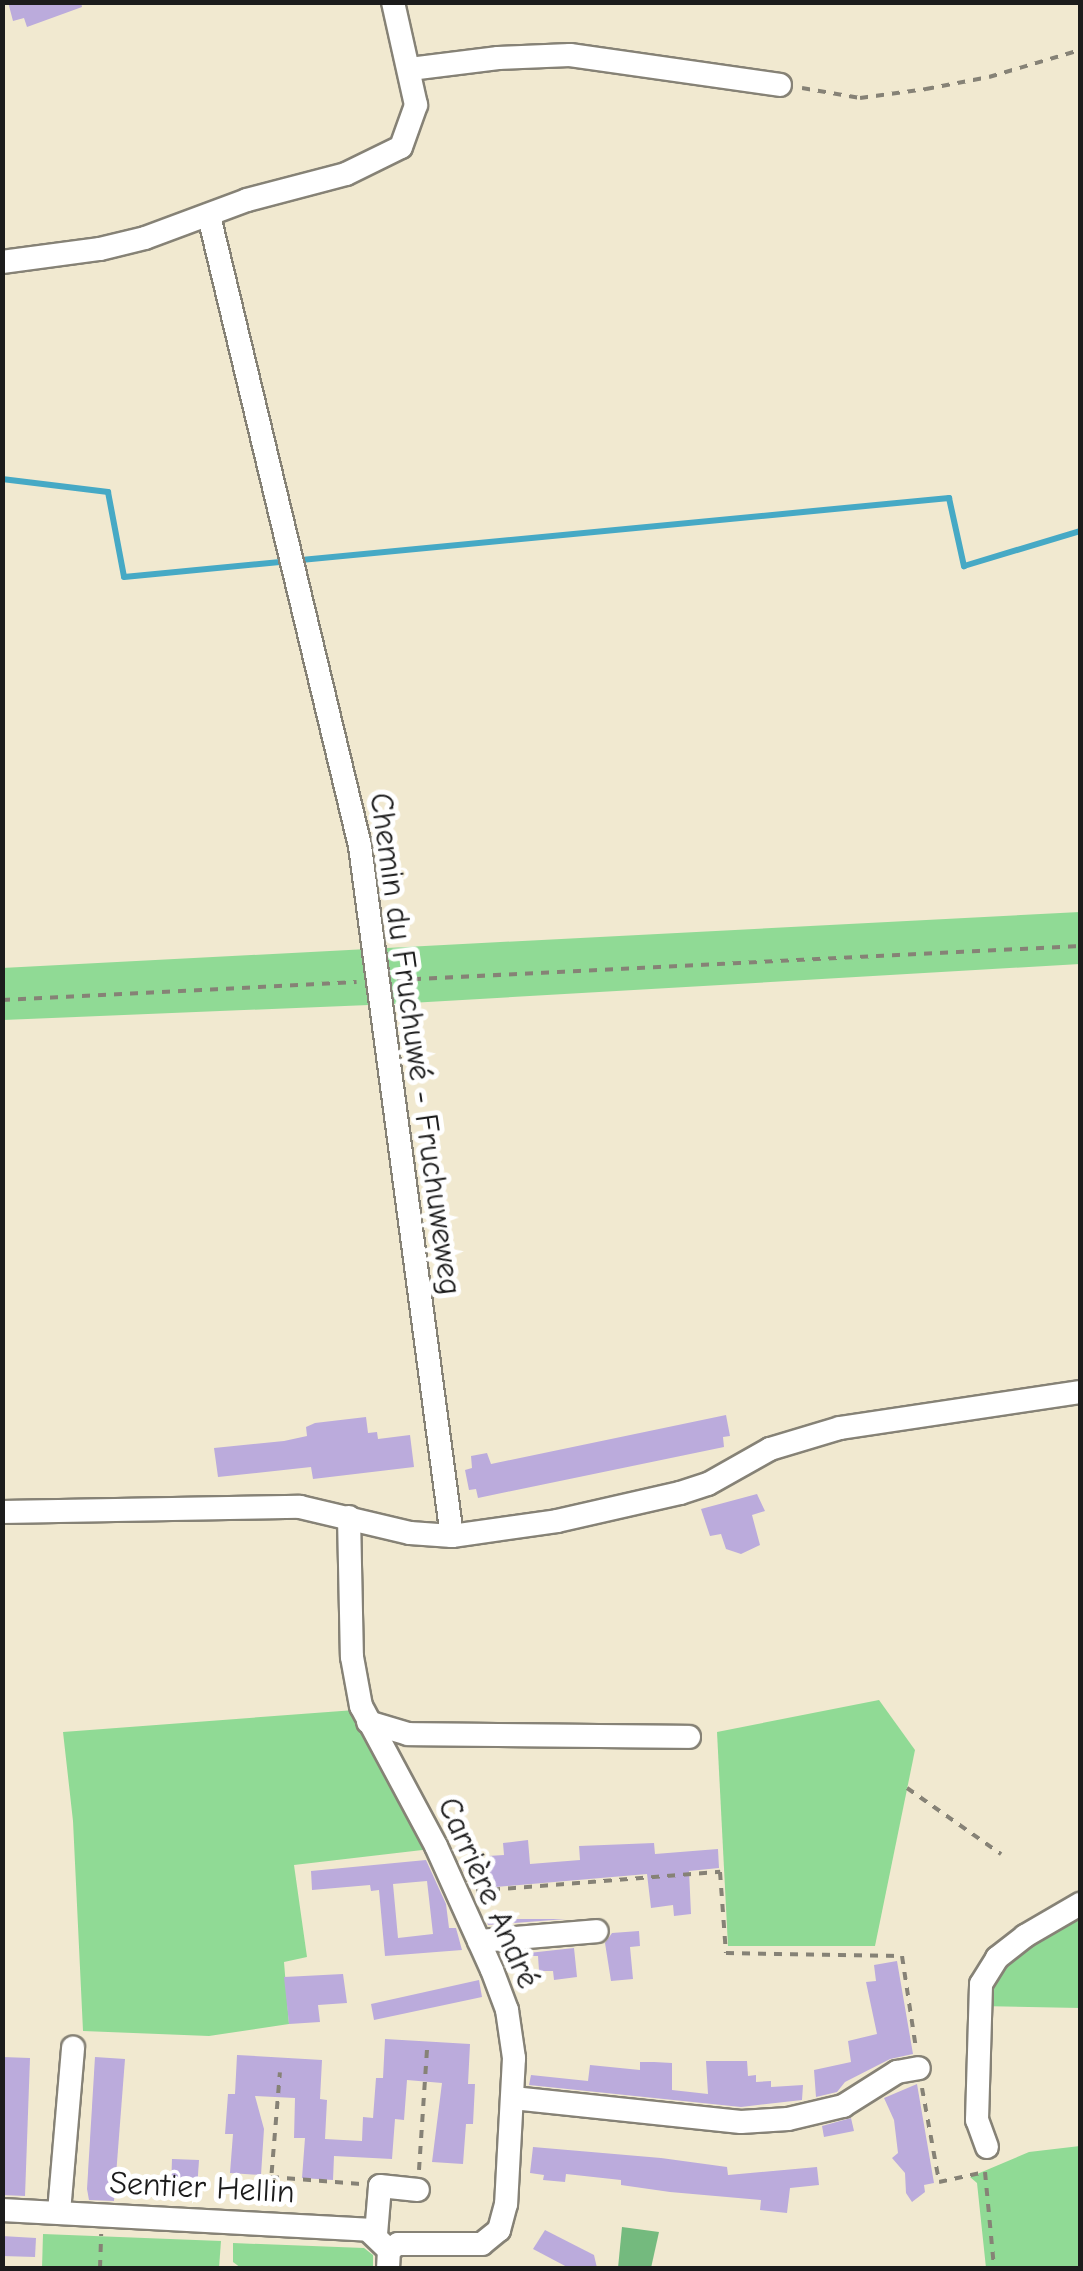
<!DOCTYPE html>
<html>
<head>
<meta charset="utf-8">
<style>
  body { margin:0 }
  #map { position:relative; width:1083px; height:2271px; overflow:hidden; background:#f1e9d0; font-family:"Comic Neue",sans-serif }
  div>[style] { position:absolute }
  [style*='--x'] { left:calc(var(--x)*1px); top:calc(var(--y)*1px); width:calc(var(--w)*1px); rotate:calc(var(--a)*1deg) }
  .green>* { inset:0; background:#90da95 }
  .forest>* { inset:0; background:#74ba7e }
  .stream>* { height:6px; margin:-3px; padding:0 3px; transform-origin:3px; border-radius:3px; background:#46a9c5 }
  .building>* { inset:0; background:#bbabdc }
  .path>* { height:4px; margin-top:-2px; transform-origin:0; background:repeating-linear-gradient(90deg,#868276 0 8px,transparent 0 16px) }
  .roads { filter:drop-shadow(2px 0 #868276) drop-shadow(-2px 0 #868276) drop-shadow(0 2px #868276) drop-shadow(0 -2px #868276) }
  .minor>* { height:22px; margin:-11px; padding:0 11px; transform-origin:11px; border-radius:11px; background:#fff }
  span { translate:-50% -50%; white-space:nowrap; text-align:center; line-height:1.15; -webkit-text-stroke:10px #fff; paint-order:stroke }
  .street-label { font-size:32px; color:#1c1c1c }
  .frame { position:absolute; inset:0; border:5px solid #1c1c1c; pointer-events:none }
</style>
</head>
<body>
<div id="map">
  <div class="green">
    <i style="clip-path:polygon(1080px 912px,1080px 964px,393px 1004px,3px 1020px,2px 968px)"></i>
    <i style="clip-path:polygon(879px 1700px,915px 1750px,875px 1946px,728px 1946px,717px 1732px)"></i>
    <i style="clip-path:polygon(355px 1710px,431px 1849px,294px 1865px,307px 1957px,284px 1962px,289px 2024px,209px 2036px,83px 2031px,73px 1821px,63px 1732px)"></i>
    <i style="clip-path:polygon(1080px 1904px,1080px 2008px,979px 2006px,981px 1984px)"></i>
    <i style="clip-path:polygon(1080px 2146px,1080px 2268px,986px 2268px,977px 2183px,970px 2177px,1029px 2152px)"></i>
    <i style="clip-path:polygon(43px 2234px,221px 2241px,219px 2268px,42px 2268px)"></i>
    <i style="clip-path:polygon(233px 2243px,364px 2248px,373px 2255px,373px 2268px,241px 2268px,233px 2262px)"></i>
  </div>
  <div class="forest">
    <i style="clip-path:polygon(622px 2227px,659px 2232px,651px 2268px,618px 2268px)"></i>
  </div>
  <div class="stream">
    <i style="--x:2;--y:479;--w:107;--a:7"></i>
    <i style="--x:108;--y:492;--w:86;--a:79.3"></i>
    <i style="--x:124;--y:577;--w:829;--a:-5.47"></i>
    <i style="--x:949;--y:498;--w:70;--a:77.6"></i>
    <i style="--x:964;--y:566;--w:121;--a:-16.8"></i>
  </div>
  <div class="building">
    <i style="clip-path:polygon(8px 2px,81px 2px,82px 7px,27px 27px,24px 18px,13px 21px)"></i>
    <i style="clip-path:polygon(726px 1415px,730px 1436px,723px 1437px,724px 1447px,478px 1498px,476px 1489px,469px 1490px,465px 1470px,472px 1468px,471px 1456px,487px 1453px,491px 1464px)"></i>
    <i style="clip-path:polygon(366px 1417px,368px 1433px,377px 1432px,378px 1439px,410px 1435px,414px 1467px,313px 1479px,311px 1467px,218px 1477px,214px 1448px,284px 1441px,307px 1436px,306px 1427px,315px 1423px)"></i>
    <i style="clip-path:polygon(757px 1494px,765px 1511px,752px 1515px,760px 1545px,741px 1554px,726px 1549px,721px 1534px,710px 1536px,701px 1509px)"></i>
    <i style="clip-path:polygon(528px 1840px,530px 1864px,580px 1860px,579px 1846px,654px 1843px,655px 1854px,718px 1849px,719px 1868px,689px 1871px,691px 1914px,674px 1916px,673px 1905px,651px 1908px,647px 1874px,472px 1889px,463px 1870px,489px 1868px,488px 1856px,504px 1855px,503px 1843px)"></i>
    <i style="clip-path:polygon(evenodd,426px 1860px,446px 1904px,449px 1928px,456px 1928px,462px 1950px,385px 1956px,379px 1890px,371px 1891px,370px 1885px,312px 1890px,311px 1871px,426px 1860px,427px 1881px,433px 1934px,398px 1938px,393px 1884px,427px 1881px)"></i>
    <i style="clip-path:polygon(508px 1915px,509px 1919px,566px 1919px,488px 1925px,485px 1917px)"></i>
    <i style="clip-path:polygon(639px 1931px,640px 1946px,630px 1947px,633px 1979px,611px 1981px,605px 1943px,612px 1933px)"></i>
    <i style="clip-path:polygon(574px 1948px,577px 1977px,554px 1980px,553px 1971px,539px 1971px,538px 1956px,502px 1956px)"></i>
    <i style="clip-path:polygon(897px 1961px,913px 2054px,890px 2059px,845px 2082px,837px 2092px,816px 2097px,814px 2070px,851px 2062px,848px 2041px,877px 2034px,866px 1982px,876px 1981px,874px 1965px)"></i>
    <i style="clip-path:polygon(343px 1974px,347px 2003px,318px 2005px,320px 2022px,289px 2024px,284px 1977px)"></i>
    <i style="clip-path:polygon(479px 1980px,482px 1997px,374px 2020px,371px 2004px)"></i>
    <i style="clip-path:polygon(385px 2039px,470px 2044px,468px 2084px,475px 2084px,473px 2124px,466px 2124px,463px 2164px,432px 2162px,442px 2083px,407px 2080px,404px 2120px,395px 2119px,392px 2159px,334px 2156px,333px 2180px,302px 2178px,305px 2138px,294px 2138px,295px 2098px,255px 2096px,264px 2129px,261px 2175px,230px 2173px,233px 2134px,225px 2134px,228px 2094px,235px 2094px,237px 2055px,322px 2060px,320px 2099px,327px 2100px,325px 2139px,362px 2141px,363px 2117px,373px 2118px,376px 2078px,383px 2078px)"></i>
    <i style="clip-path:polygon(2px 2057px,30px 2058px,25px 2196px,2px 2195px)"></i>
    <i style="clip-path:polygon(95px 2057px,125px 2059px,114px 2201px,89px 2200px,87px 2189px)"></i>
    <i style="clip-path:polygon(706px 2061px,747px 2061px,748px 2076px,756px 2075px,756px 2082px,771px 2081px,771px 2087px,803px 2085px,802px 2100px,741px 2107px,529px 2085px,531px 2075px,588px 2081px,590px 2065px,640px 2070px,640px 2062px,654px 2062px,672px 2063px,672px 2090px,708px 2094px)"></i>
    <i style="clip-path:polygon(917px 2084px,934px 2183px,924px 2185px,925px 2192px,912px 2202px,906px 2193px,905px 2173px,892px 2158px,898px 2153px,894px 2120px,884px 2098px)"></i>
    <i style="clip-path:polygon(851px 2118px,854px 2131px,824px 2137px,822px 2126px)"></i>
    <i style="clip-path:polygon(533px 2147px,661px 2158px,727px 2167px,728px 2175px,817px 2167px,819px 2185px,790px 2188px,787px 2213px,760px 2210px,761px 2200px,670px 2192px,621px 2185px,621px 2180px,566px 2174px,565px 2182px,543px 2180px,544px 2175px,530px 2173px)"></i>
    <i style="clip-path:polygon(172px 2159px,199px 2160px,197px 2190px,171px 2189px)"></i>
    <i style="clip-path:polygon(545px 2230px,594px 2255px,597px 2268px,569px 2268px,533px 2249px)"></i>
    <i style="clip-path:polygon(2px 2236px,36px 2238px,35px 2257px,2px 2256px)"></i>
  </div>
  <div class="path">
    <i style="--x:802;--y:88;--w:59;--a:9.8"></i>
    <i style="--x:860;--y:98;--w:67;--a:-7.8"></i>
    <i style="--x:926;--y:89;--w:64;--a:-10.8"></i>
    <i style="--x:989;--y:77;--w:95;--a:-16.5"></i>
    <i style="--x:397;--y:980;--w:684;--a:-2.85"></i>
    <i style="--x:2;--y:1000;--w:355;--a:-2.9"></i>
    <i style="--x:907;--y:1788;--w:115;--a:35.1"></i>
    <i style="--x:476;--y:1891;--w:245;--a:-4.5"></i>
    <i style="--x:720;--y:1872;--w:81;--a:85.8"></i>
    <i style="--x:726;--y:1953;--w:176;--a:1"></i>
    <i style="--x:902;--y:1956;--w:94;--a:81.4"></i>
    <i style="--x:922;--y:2088;--w:96;--a:79.7"></i>
    <i style="--x:939;--y:2182;--w:47;--a:-12.3"></i>
    <i style="--x:985;--y:2172;--w:96;--a:84.6"></i>
    <i style="--x:419;--y:2170;--w:122;--a:-86.2"></i>
    <i style="--x:271;--y:2177;--w:90;--a:4.4"></i>
    <i style="--x:269;--y:2205;--w:133;--a:-85.3"></i>
    <i style="--x:100;--y:2268;--w:34;--a:-88"></i>
  </div>
  <div class="roads">
    <div class="minor">
      <i style="--x:410;--y:69;--w:89;--a:-7.1"></i>
      <i style="--x:498;--y:58;--w:72;--a:-2.4"></i>
      <i style="--x:570;--y:55;--w:212;--a:8.1"></i>
      <i style="--x:209;--y:216;--w:648;--a:76.52"></i>
      <i style="--x:360;--y:846;--w:696;--a:82.41"></i>
      <i style="--x:2;--y:262;--w:99;--a:-7.6"></i>
      <i style="--x:100;--y:249;--w:46;--a:-13.7"></i>
      <i style="--x:145;--y:238;--w:109;--a:-20.4"></i>
      <i style="--x:247;--y:200;--w:102;--a:-14.7"></i>
      <i style="--x:346;--y:174;--w:61;--a:-26.1"></i>
      <i style="--x:401;--y:147;--w:45;--a:-70.3"></i>
      <i style="--x:416;--y:105;--w:106;--a:-102.6"></i>
      <i style="--x:2;--y:1512;--w:298;--a:-1"></i>
      <i style="--x:300;--y:1507;--w:113;--a:13.3"></i>
      <i style="--x:410;--y:1533;--w:42;--a:4.1"></i>
      <i style="--x:452;--y:1536;--w:106;--a:-8.1"></i>
      <i style="--x:557;--y:1521;--w:126;--a:-12.8"></i>
      <i style="--x:680;--y:1493;--w:29;--a:-18"></i>
      <i style="--x:708;--y:1484;--w:71;--a:-29.4"></i>
      <i style="--x:770;--y:1449;--w:73;--a:-16.7"></i>
      <i style="--x:840;--y:1428;--w:243;--a:-8.5"></i>
      <i style="--x:349;--y:1517;--w:140;--a:88.8"></i>
      <i style="--x:352;--y:1657;--w:50;--a:79.6"></i>
      <i style="--x:361;--y:1706;--w:159;--a:61.8"></i>
      <i style="--x:436;--y:1846;--w:136;--a:65.7"></i>
      <i style="--x:492;--y:1970;--w:43;--a:69.4"></i>
      <i style="--x:507;--y:2010;--w:49;--a:81.7"></i>
      <i style="--x:514;--y:2058;--w:146;--a:93.1"></i>
      <i style="--x:506;--y:2204;--w:27;--a:105"></i>
      <i style="--x:499;--y:2230;--w:22;--a:141"></i>
      <i style="--x:482;--y:2244;--w:84;--a:180"></i>
      <i style="--x:398;--y:2244;--w:11;--a:146"></i>
      <i style="--x:389;--y:2250;--w:18;--a:93"></i>
      <i style="--x:368;--y:1722;--w:42;--a:16.7"></i>
      <i style="--x:408;--y:1734;--w:281;--a:0.6"></i>
      <i style="--x:479;--y:1941;--w:118;--a:-4.8"></i>
      <i style="--x:513;--y:2098;--w:229;--a:6"></i>
      <i style="--x:741;--y:2122;--w:47;--a:-3.7"></i>
      <i style="--x:788;--y:2119;--w:57;--a:-13.3"></i>
      <i style="--x:843;--y:2106;--w:64;--a:-32.2"></i>
      <i style="--x:897;--y:2072;--w:22;--a:-10"></i>
      <i style="--x:987;--y:2147;--w:29;--a:-110"></i>
      <i style="--x:977;--y:2120;--w:136;--a:-88.3"></i>
      <i style="--x:981;--y:1984;--w:31;--a:-58"></i>
      <i style="--x:997;--y:1958;--w:36;--a:-38"></i>
      <i style="--x:1025;--y:1936;--w:64;--a:-30.2"></i>
      <i style="--x:2;--y:2210;--w:367;--a:3.1"></i>
      <i style="--x:368;--y:2230;--w:29;--a:44"></i>
      <i style="--x:59;--y:2212;--w:165;--a:-85.1"></i>
      <i style="--x:376;--y:2234;--w:48;--a:-85.2"></i>
      <i style="--x:380;--y:2186;--w:38;--a:6"></i>
    </div>
  </div>
  <div class="street-label">
    <span style="left:415px;top:1044px;rotate:82deg">Chemin du Fruchuwé - Fruchuweweg</span>
    <span style="left:488px;top:1893px;rotate:66deg">Carrière André</span>
    <span style="left:202px;top:2188px;rotate:3deg">Sentier Hellin</span>
  </div>
  <div class="frame"></div>
</div>
</body>
</html>
